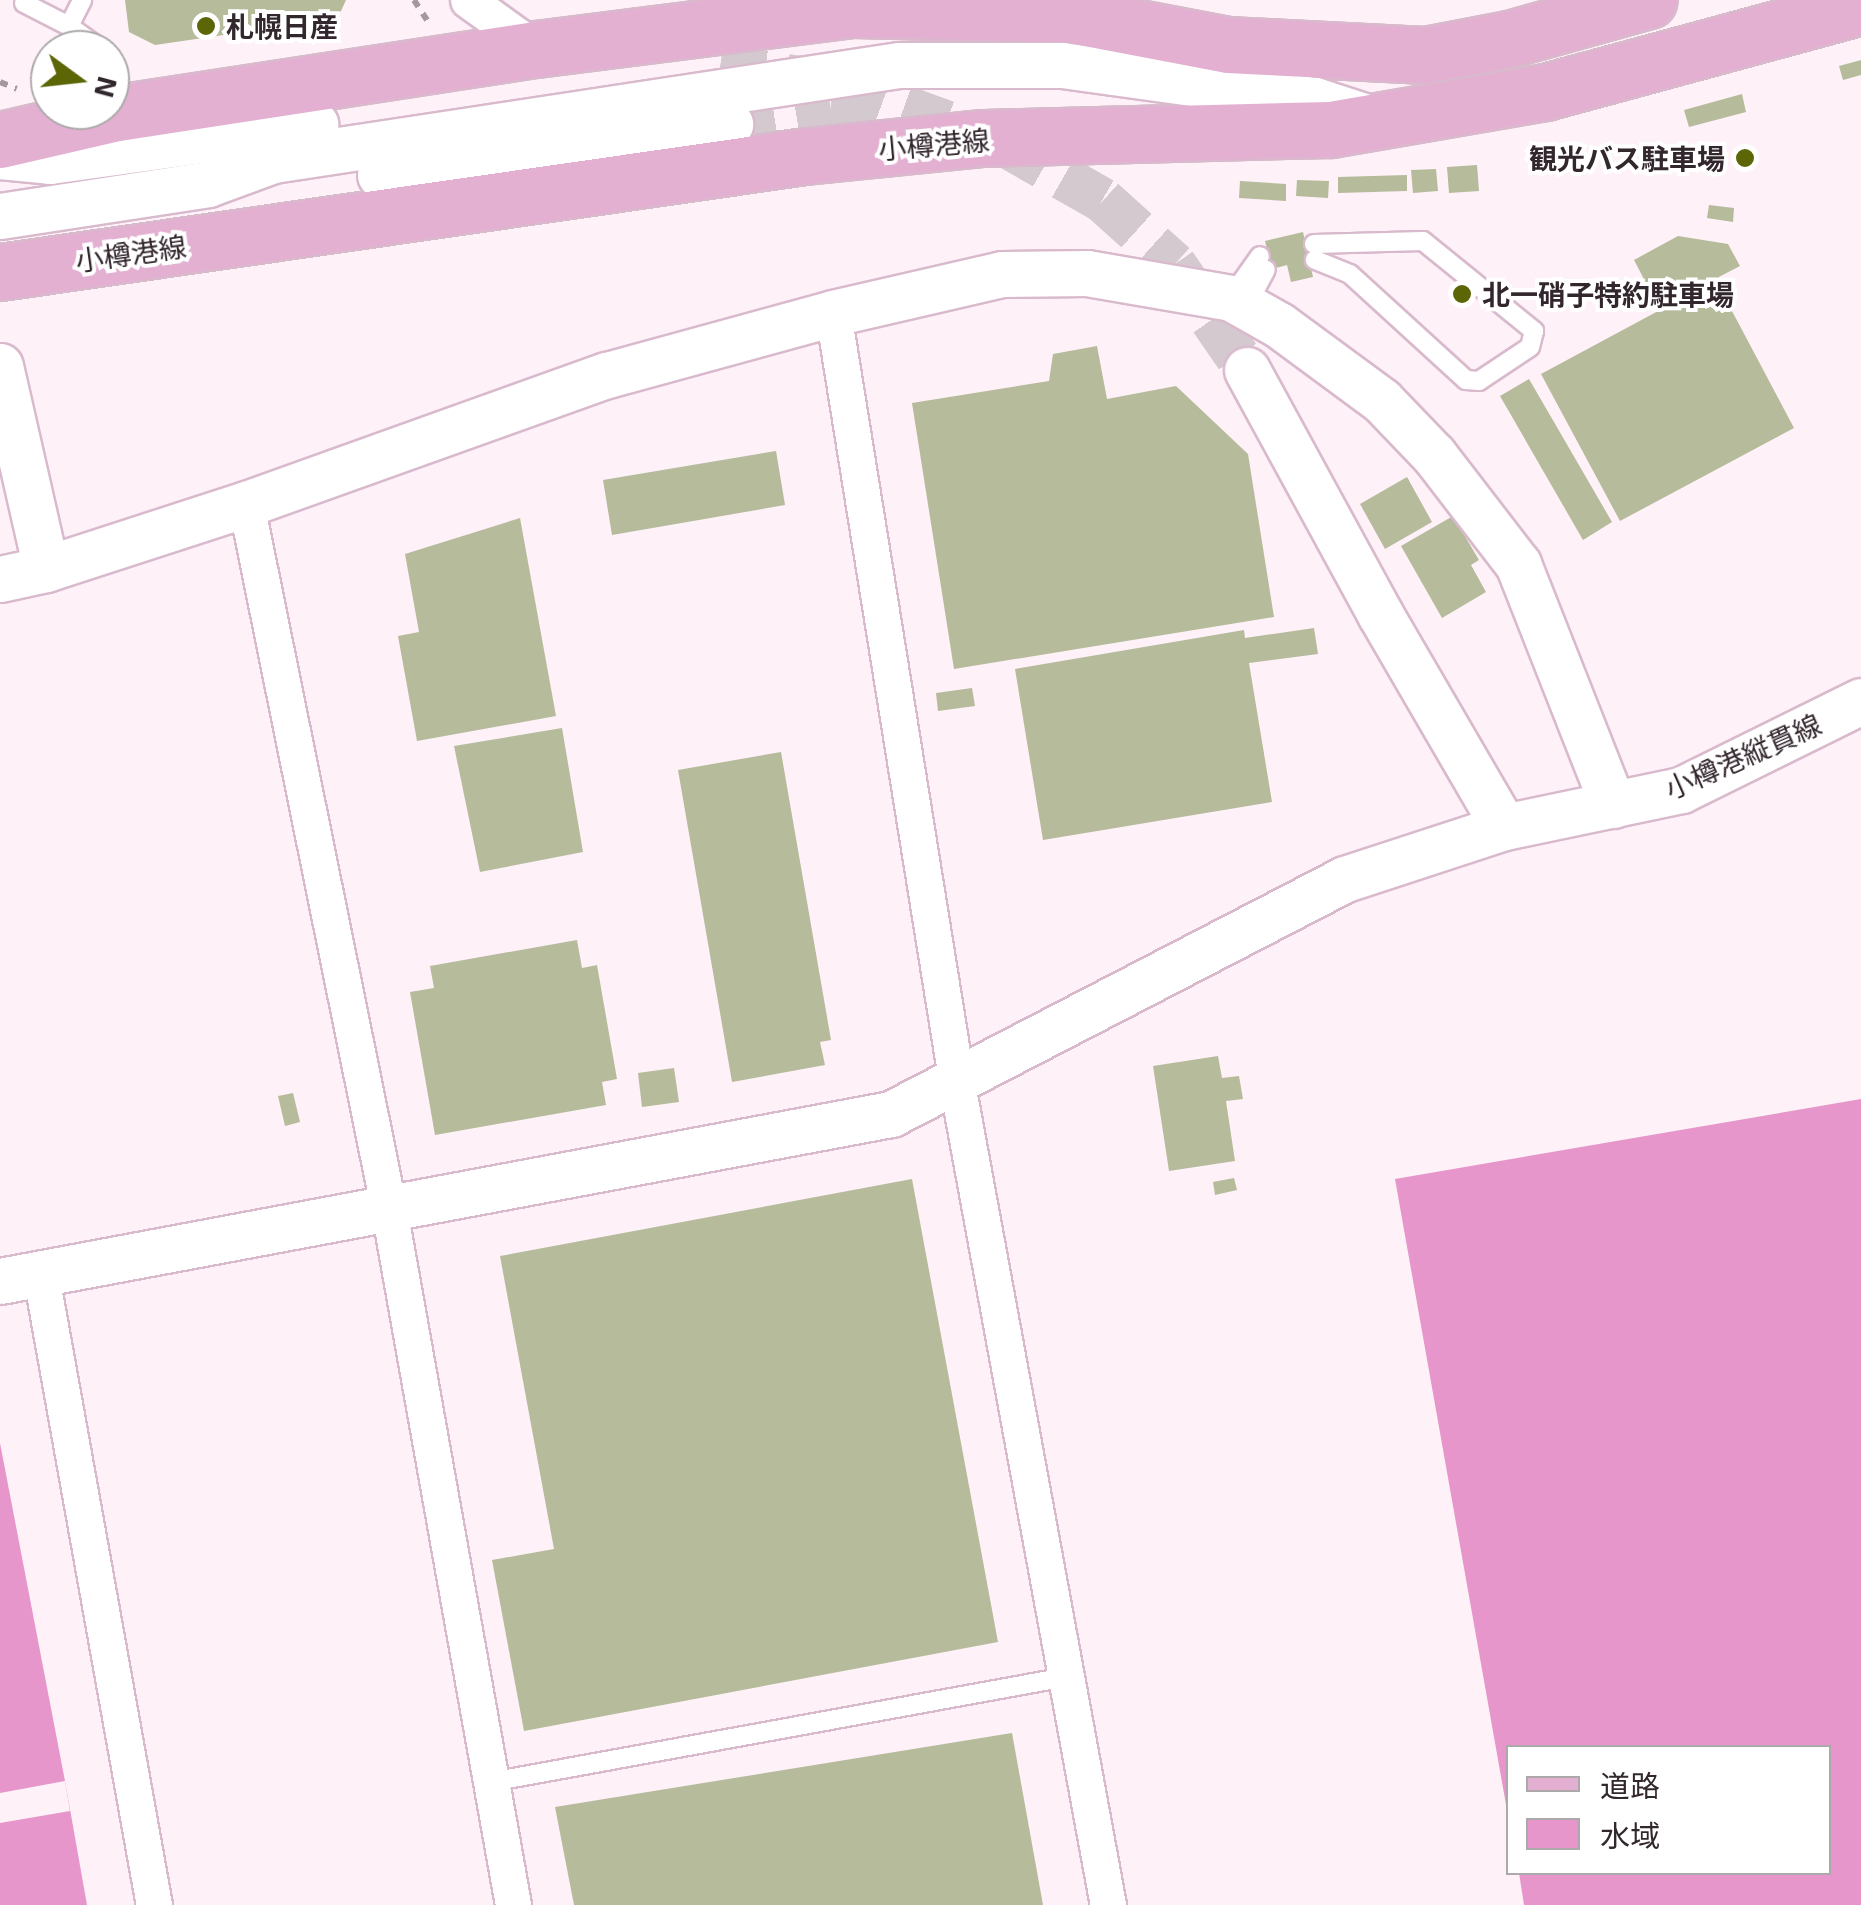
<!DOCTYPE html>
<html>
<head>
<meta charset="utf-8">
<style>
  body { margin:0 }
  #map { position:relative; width:1861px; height:1905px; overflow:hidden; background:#fef1f8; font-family:"Exo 2","Noto Sans JP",sans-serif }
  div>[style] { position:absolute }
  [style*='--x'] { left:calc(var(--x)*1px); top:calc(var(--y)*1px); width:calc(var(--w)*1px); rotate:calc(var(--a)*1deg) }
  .water>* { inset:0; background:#e696ca }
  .pier>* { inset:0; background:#fef1f8 }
  .building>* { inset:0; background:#b5bb9b }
  .tertiary-tunnel>* { height:45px; margin-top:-22.5px; transform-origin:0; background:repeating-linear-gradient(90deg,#d5c9d0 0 45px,transparent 0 67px) }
  .path>* { height:6px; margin-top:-3px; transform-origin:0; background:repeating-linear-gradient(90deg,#a599a0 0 8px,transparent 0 16px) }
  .roads { filter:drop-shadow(2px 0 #d9bacd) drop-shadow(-2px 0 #d9bacd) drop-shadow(0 2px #d9bacd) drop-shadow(0 -2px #d9bacd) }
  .service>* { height:18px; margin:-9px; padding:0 9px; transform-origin:9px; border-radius:9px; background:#fff }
  .minor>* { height:35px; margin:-17.5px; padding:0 17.5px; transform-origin:17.5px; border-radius:17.5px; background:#fff }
  .tertiary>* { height:45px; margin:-22.5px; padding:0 22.5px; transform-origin:22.5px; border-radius:22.5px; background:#fff }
  .primary>* { height:55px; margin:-27.5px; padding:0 27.5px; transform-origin:27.5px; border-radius:27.5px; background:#e3b0d2 }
  .dots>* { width:28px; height:28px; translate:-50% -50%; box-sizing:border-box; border:5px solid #fff; border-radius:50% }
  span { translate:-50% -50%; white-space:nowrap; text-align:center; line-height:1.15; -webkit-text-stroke:8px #fff; paint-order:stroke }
  .poi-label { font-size:28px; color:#33272e; font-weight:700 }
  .left { translate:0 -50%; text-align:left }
  .right { translate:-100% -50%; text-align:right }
  .street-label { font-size:28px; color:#33272e }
  .legend { position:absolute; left:1506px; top:1745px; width:325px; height:130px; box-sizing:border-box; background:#fff; border:2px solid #ada9ab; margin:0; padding:12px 18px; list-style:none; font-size:30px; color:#33272e }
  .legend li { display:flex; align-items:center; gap:20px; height:50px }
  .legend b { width:50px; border:2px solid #ada9ab }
  .north { position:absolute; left:30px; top:30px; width:100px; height:100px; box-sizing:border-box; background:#fff; border:2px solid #ada9ab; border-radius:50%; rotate:105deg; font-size:28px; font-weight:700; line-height:40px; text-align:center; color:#33272e }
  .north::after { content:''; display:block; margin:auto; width:35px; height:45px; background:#5c6607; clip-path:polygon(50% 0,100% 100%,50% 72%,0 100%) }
</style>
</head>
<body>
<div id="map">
  <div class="water">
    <i style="clip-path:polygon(1861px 1099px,1861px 1905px,1524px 1905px,1519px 1873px,1828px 1872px,1828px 1748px,1508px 1748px,1508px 1816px,1395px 1179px)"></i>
    <i style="clip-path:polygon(0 1443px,65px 1781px,87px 1905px,0 1905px)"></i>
  </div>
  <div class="pier">
    <i style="clip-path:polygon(65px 1781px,70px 1811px,0 1823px,0 1793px)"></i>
  </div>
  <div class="building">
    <i style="clip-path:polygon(125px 0,346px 0,341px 11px,325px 20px,155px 45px,129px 32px)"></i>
    <i style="clip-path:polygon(1861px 60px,1861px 75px,1843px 80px,1839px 66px)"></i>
    <i style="clip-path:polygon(1742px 94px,1746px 112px,1689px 127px,1684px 110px)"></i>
    <i style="clip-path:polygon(1477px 165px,1479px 191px,1449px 193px,1447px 167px)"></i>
    <i style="clip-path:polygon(1436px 169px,1438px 191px,1413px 193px,1411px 170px)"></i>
    <i style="clip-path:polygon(1407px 175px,1407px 191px,1338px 193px,1338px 177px)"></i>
    <i style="clip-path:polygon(1297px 180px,1329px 181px,1328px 198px,1296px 196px)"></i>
    <i style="clip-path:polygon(1240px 181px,1286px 184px,1286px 201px,1239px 198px)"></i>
    <i style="clip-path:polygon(1709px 205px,1734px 208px,1733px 222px,1707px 218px)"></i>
    <i style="clip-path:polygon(1303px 232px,1313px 277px,1291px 282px,1287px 265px,1272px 269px,1265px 241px)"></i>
    <i style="clip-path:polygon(1678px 236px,1728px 244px,1740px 266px,1715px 279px,1794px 428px,1620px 521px,1541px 374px,1660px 310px,1634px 260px)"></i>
    <i style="clip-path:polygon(1097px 346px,1107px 399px,1176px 386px,1248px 454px,1274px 617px,954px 669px,912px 403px,1049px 381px,1053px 354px)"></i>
    <i style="clip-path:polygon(1529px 379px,1612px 522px,1583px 540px,1500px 396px)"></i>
    <i style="clip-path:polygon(776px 451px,785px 505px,612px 535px,603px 480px)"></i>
    <i style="clip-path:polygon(1407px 477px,1432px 522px,1385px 549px,1360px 504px)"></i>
    <i style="clip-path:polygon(1453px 516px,1479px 560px,1471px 565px,1486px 592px,1442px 618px,1401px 546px)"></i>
    <i style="clip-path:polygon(520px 518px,556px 716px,417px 741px,398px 636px,419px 632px,405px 554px)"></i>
    <i style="clip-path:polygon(1314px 628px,1318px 654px,1249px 663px,1272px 802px,1043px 840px,1015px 669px,1244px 630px,1245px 638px)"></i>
    <i style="clip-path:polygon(972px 688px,975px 706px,938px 711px,936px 693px)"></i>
    <i style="clip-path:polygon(562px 728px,583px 852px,480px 872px,454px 746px)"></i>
    <i style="clip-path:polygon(781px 752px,831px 1040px,820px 1042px,825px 1065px,732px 1082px,678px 770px)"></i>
    <i style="clip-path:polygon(577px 940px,582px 968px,597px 965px,617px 1079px,602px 1082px,606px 1105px,435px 1135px,410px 992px,434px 988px,430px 966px)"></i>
    <i style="clip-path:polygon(1218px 1056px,1222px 1078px,1239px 1076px,1243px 1099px,1226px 1101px,1235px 1161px,1169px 1171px,1153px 1066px)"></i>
    <i style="clip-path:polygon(674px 1068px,679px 1102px,642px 1107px,638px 1073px)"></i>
    <i style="clip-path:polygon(293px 1093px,300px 1122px,285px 1126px,278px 1096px)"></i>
    <i style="clip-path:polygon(1234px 1178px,1237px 1190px,1215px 1195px,1213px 1182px)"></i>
    <i style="clip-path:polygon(912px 1179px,998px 1642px,524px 1731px,492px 1560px,554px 1549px,500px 1256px)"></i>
    <i style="clip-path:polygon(1012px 1733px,1043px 1905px,574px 1905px,555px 1807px)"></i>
  </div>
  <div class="tertiary-tunnel">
    <i style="--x:720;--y:66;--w:122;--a:8.5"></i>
    <i style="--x:841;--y:84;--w:175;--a:20.1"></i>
    <i style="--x:1005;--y:144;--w:113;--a:29.7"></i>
    <i style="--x:1103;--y:200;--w:96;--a:42"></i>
    <i style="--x:1174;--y:264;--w:129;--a:55.4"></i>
    <i style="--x:730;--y:124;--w:102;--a:-9"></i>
    <i style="--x:831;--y:108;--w:41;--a:1.4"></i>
  </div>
  <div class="path">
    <i style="--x:414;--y:0;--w:24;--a:57"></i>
    <i style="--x:0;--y:82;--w:18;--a:22"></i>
  </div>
  <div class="roads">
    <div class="service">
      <i style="--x:24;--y:3;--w:51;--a:27.1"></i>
      <i style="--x:69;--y:26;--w:41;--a:36"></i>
      <i style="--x:69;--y:26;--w:29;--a:-63"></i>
      <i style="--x:1314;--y:244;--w:109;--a:-1.6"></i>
      <i style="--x:1423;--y:241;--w:143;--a:39"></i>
      <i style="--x:1534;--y:331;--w:16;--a:104"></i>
      <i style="--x:1530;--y:347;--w:61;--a:146.3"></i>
      <i style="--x:1479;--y:381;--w:13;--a:-176"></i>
      <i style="--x:1466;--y:380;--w:157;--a:-137.6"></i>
      <i style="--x:1350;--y:274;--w:38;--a:-158"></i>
      <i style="--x:1231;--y:297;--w:50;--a:-54.7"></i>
      <i style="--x:1247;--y:305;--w:40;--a:-62"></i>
      <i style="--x:491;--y:1782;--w:585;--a:-10.35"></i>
    </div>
    <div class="minor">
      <i style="--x:468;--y:0;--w:84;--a:35.8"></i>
      <i style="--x:833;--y:313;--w:781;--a:80.86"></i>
      <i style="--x:957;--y:1084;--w:835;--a:79.58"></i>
      <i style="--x:246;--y:504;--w:720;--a:78.55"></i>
      <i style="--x:389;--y:1210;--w:706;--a:79.88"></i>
      <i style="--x:41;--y:1276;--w:639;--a:79.82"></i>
    </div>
    <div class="tertiary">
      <i style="--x:0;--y:156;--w:50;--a:5.7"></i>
      <i style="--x:50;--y:161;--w:268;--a:-7.9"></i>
      <i style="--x:380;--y:175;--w:354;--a:-8.3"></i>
      <i style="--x:0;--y:216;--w:210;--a:-8.7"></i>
      <i style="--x:208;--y:184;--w:69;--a:-20.3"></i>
      <i style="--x:273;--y:160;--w:633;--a:-8.63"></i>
      <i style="--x:899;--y:65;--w:163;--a:0"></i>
      <i style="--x:1062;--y:65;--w:255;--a:7.9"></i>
      <i style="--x:1315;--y:100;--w:67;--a:18.2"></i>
      <i style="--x:0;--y:366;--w:208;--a:77.2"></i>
      <i style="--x:1247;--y:370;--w:278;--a:61.4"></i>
      <i style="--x:1380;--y:614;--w:246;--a:59.8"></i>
      <i style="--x:0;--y:579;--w:47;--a:-12.3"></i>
      <i style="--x:46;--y:569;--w:210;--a:-18"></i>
      <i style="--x:246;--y:504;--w:383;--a:-19.7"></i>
      <i style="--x:607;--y:375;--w:234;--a:-15.3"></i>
      <i style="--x:833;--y:313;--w:173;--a:-13"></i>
      <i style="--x:1002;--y:274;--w:85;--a:-0.7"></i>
      <i style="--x:1087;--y:273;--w:146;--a:9.8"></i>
      <i style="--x:1231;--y:298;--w:55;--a:29.4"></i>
      <i style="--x:1279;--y:325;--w:128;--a:36.4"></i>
      <i style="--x:1382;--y:401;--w:75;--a:46.1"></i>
      <i style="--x:1434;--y:455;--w:138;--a:52.4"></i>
      <i style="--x:1518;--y:564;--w:259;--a:68.5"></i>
      <i style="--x:0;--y:1281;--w:907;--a:-10.62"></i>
      <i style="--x:891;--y:1114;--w:511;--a:-27.37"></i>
      <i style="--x:1345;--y:879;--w:167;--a:-18.1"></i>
      <i style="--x:1504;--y:827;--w:181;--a:-11.8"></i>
      <i style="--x:1681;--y:790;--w:201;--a:-26.3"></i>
    </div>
    <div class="primary">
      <i style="--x:0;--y:140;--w:120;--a:-13"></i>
      <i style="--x:117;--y:113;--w:424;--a:-8.7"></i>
      <i style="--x:536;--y:49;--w:321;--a:-7.2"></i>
      <i style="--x:854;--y:9;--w:211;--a:1.4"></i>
      <i style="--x:1065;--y:14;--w:166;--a:10.8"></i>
      <i style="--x:1228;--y:45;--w:197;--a:2.9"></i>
      <i style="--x:1425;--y:55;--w:86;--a:-10.8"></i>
      <i style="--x:1509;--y:39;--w:145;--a:-15.6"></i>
      <i style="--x:0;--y:272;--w:813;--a:-8.2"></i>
      <i style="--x:805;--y:156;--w:179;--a:-5.8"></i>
      <i style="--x:983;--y:138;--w:348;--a:-1.5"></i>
      <i style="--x:1331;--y:129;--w:217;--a:-9.8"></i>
      <i style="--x:1545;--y:92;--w:327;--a:-15.2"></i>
    </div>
  </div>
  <div class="dots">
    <i style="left:206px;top:26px;background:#5c6607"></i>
    <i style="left:1745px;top:158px;background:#5c6607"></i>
    <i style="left:1462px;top:294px;background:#5c6607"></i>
  </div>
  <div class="poi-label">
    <span class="left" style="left:226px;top:26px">札幌日産</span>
    <span class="right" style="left:1725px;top:158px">観光バス駐車場</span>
    <span class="left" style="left:1482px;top:294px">北一硝子特約駐車場</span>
  </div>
  <div class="street-label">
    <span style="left:934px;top:144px;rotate:-5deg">小樽港線</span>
    <span style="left:131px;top:253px;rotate:-8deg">小樽港線</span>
    <span style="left:1743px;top:756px;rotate:-24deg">小樽港縦貫線</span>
  </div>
  <ul class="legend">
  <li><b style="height:12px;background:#e3b0d2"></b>道路</li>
  <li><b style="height:28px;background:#e696ca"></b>水域</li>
  </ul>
  <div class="north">N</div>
</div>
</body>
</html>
